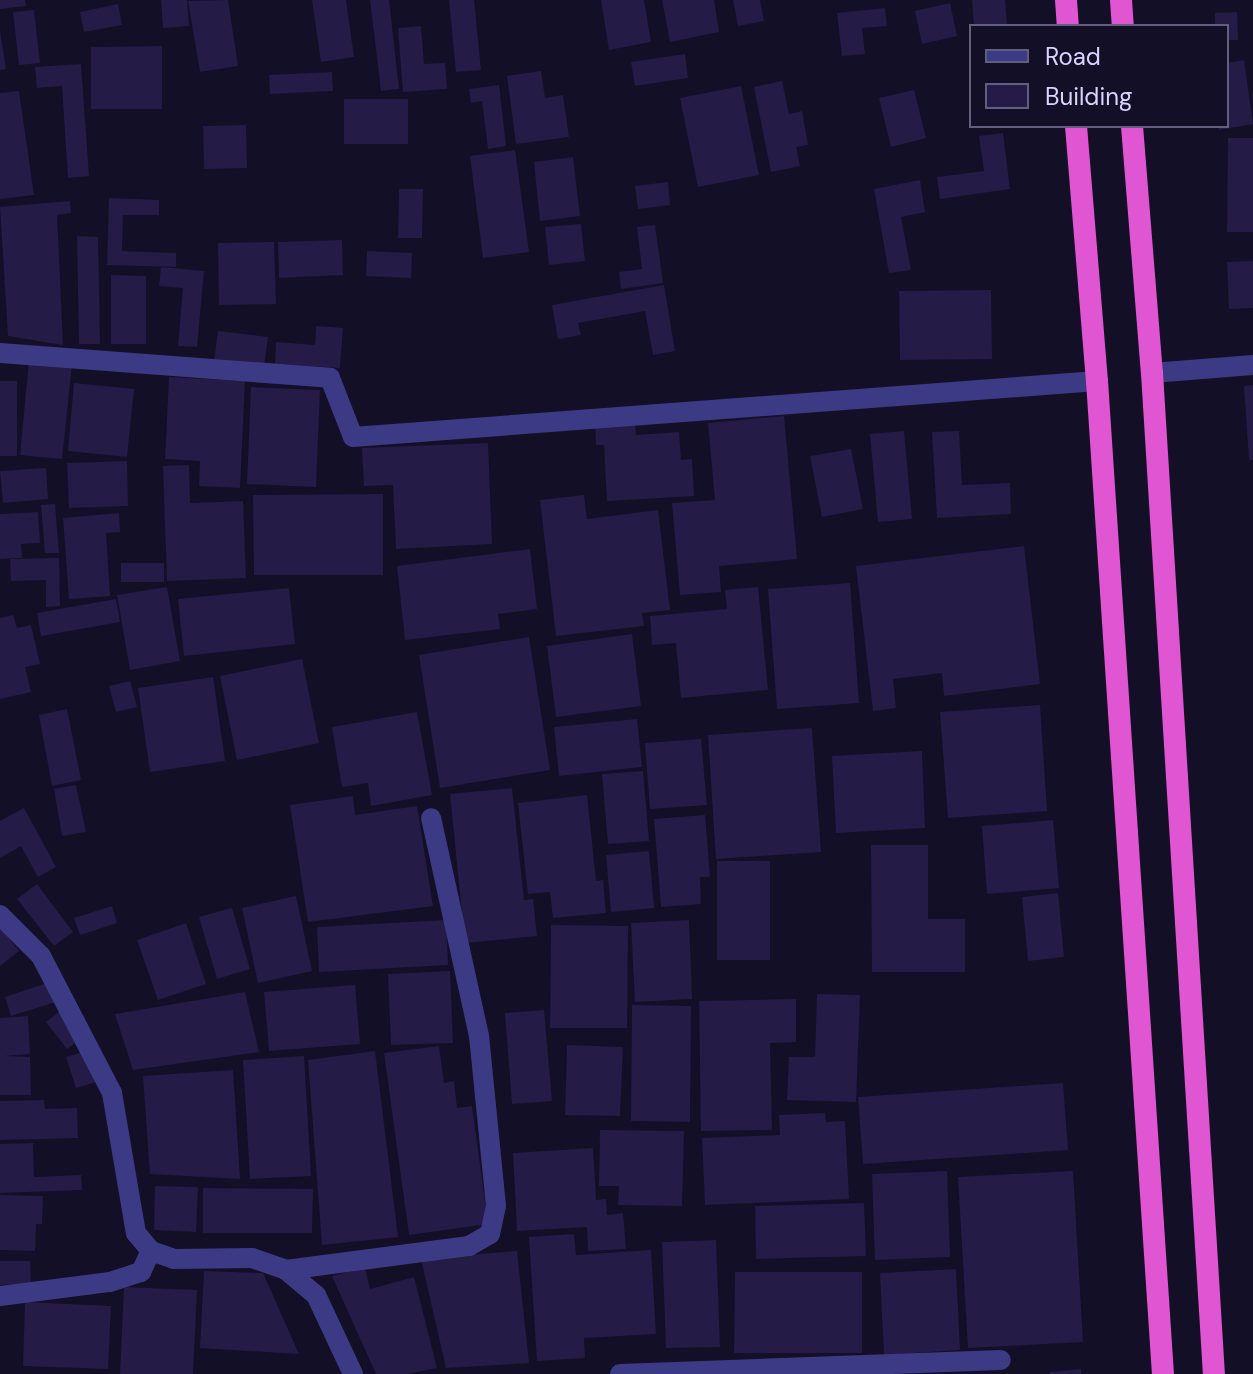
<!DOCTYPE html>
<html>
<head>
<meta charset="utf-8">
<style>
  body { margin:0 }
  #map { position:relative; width:1253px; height:1374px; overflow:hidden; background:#130f26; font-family:"DM Sans",sans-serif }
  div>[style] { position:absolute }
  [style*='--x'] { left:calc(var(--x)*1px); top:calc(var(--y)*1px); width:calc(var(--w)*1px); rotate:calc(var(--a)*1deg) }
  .building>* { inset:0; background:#241b47 }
  .minor>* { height:20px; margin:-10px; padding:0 10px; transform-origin:10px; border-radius:10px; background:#3d3a85 }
  .trunk>* { height:22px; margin:-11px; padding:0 11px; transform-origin:11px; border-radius:11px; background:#e055d1 }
  span { translate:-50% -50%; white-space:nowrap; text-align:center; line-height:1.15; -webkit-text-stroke:6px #130f26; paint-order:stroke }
  .legend { position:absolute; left:969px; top:24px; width:260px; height:104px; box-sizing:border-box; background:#130f26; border:2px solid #625e7d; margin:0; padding:10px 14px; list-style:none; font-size:24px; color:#d9d4ff }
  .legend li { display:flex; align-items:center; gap:16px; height:40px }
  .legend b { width:40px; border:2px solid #625e7d }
</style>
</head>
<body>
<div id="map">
  <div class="building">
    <i style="clip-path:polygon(0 0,25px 0,26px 6px,0 9px)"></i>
    <i style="clip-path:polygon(161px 0,187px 0,189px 26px,163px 28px)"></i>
    <i style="clip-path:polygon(228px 0,238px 66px,200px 72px,188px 1px)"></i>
    <i style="clip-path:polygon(312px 0,346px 0,354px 57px,321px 62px)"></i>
    <i style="clip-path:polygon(370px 0,389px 0,399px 89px,381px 91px)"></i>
    <i style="clip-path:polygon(449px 0,474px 0,481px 70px,456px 72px)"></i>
    <i style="clip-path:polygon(601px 0,644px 0,651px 42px,609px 50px)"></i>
    <i style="clip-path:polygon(662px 0,714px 0,719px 32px,670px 42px)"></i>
    <i style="clip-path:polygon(733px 0,760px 0,764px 21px,738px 26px)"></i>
    <i style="clip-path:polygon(972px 0,1005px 0,1007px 26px,974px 26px)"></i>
    <i style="clip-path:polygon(950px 3px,957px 36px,922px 44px,915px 11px)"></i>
    <i style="clip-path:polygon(118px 4px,122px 25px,84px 32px,80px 12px)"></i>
    <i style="clip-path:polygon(885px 8px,887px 26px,862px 28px,865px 54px,842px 56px,837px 13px)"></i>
    <i style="clip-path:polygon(34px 10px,40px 63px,19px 65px,13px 12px)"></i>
    <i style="clip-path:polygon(1237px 12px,1238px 40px,1227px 40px,1227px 26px,1215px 26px,1215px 13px)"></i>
    <i style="clip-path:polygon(421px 26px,424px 64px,445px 63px,447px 89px,403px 92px,398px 28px)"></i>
    <i style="clip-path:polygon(0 31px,6px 69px,0 70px)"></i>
    <i style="clip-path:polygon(162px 46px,162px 109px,91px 109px,91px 47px)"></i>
    <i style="clip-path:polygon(685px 54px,688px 78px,635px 86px,631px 62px)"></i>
    <i style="clip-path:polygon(1244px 60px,1253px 124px,1219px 130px,1219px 126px,1227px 126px,1227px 63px)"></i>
    <i style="clip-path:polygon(81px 64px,89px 176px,68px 178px,62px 86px,37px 88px,35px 67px)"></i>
    <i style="clip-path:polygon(541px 71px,545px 98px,563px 95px,569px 137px,516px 144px,507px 76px)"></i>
    <i style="clip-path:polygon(332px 72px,333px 91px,270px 94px,269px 75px)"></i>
    <i style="clip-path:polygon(782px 81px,789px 114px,802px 111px,808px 145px,796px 147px,800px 166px,771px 172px,754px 87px)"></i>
    <i style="clip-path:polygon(499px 85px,506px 146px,488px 149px,482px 101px,471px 103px,469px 89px)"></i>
    <i style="clip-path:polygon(741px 86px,759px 175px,698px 187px,680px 98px)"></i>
    <i style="clip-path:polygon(914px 90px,926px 138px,891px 147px,879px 98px)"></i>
    <i style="clip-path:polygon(19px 91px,34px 195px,0 199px,0 93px)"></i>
    <i style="clip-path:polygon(344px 99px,408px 99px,408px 144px,344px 144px)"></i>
    <i style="clip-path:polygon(246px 125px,247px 168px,204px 169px,203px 126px)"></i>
    <i style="clip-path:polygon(1003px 133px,1010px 189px,940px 199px,937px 177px,984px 171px,979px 136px)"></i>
    <i style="clip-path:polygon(1228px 138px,1253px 138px,1253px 232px,1227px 232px)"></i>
    <i style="clip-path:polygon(515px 150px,529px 252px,483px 258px,470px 156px)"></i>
    <i style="clip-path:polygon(573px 157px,580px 216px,540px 221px,534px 162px)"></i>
    <i style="clip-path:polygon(920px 180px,925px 212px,901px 217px,911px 270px,889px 273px,874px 189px)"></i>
    <i style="clip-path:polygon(668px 182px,670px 205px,638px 209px,635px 186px)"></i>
    <i style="clip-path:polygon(399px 189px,423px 189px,422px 238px,398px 238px)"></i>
    <i style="clip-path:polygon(109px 198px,159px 200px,159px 215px,123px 215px,122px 251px,176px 253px,176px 267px,107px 265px)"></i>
    <i style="clip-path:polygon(70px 201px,71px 213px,57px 215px,63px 345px,8px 336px,0 207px)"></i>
    <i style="clip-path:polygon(581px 224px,585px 261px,549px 265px,545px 227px)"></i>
    <i style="clip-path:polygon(655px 225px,663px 283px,621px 289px,619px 272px,642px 269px,637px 227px)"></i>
    <i style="clip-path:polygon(77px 236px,98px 237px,100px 344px,79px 344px)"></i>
    <i style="clip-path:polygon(342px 240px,343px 275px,279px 278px,278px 242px)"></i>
    <i style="clip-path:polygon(274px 242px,276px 304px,219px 305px,218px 243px)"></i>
    <i style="clip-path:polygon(367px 251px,412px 253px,411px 278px,366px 276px)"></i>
    <i style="clip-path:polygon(1253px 261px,1253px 308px,1229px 309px,1227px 262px)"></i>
    <i style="clip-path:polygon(161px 267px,204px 271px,197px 347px,178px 346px,183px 288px,159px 286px)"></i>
    <i style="clip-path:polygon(111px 275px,146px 276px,146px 344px,111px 344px)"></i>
    <i style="clip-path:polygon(664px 285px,675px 351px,653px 355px,645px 311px,578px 323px,581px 335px,558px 339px,552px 305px)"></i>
    <i style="clip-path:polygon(991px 290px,992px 359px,900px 360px,899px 291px)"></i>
    <i style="clip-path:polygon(316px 326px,343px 328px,340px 368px,275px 364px,276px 342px,315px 345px)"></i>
    <i style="clip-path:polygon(218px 331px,268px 337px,264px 367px,214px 361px)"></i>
    <i style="clip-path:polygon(29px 360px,72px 364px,62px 459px,20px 455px)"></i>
    <i style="clip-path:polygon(169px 377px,245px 381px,240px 488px,199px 486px,200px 461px,165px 459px)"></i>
    <i style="clip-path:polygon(0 381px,17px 381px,17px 456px,0 456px)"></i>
    <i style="clip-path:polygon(74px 383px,134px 389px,127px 457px,68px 451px)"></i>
    <i style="clip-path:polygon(1253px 385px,1253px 460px,1249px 460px,1244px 386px)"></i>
    <i style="clip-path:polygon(251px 387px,320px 390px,316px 487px,247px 484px)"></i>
    <i style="clip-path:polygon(784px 416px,797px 559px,719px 566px,721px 592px,680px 595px,672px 503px,715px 500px,708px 423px)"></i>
    <i style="clip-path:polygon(635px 417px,636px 435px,679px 432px,681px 460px,692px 459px,694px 496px,607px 501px,604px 445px,596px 445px,595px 420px)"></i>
    <i style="clip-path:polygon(904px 431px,912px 519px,878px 522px,870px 434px)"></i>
    <i style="clip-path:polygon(959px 431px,962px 485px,1010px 483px,1011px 514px,937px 518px,932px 432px)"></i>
    <i style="clip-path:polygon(488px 443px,492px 544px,396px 549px,393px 485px,364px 486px,362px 448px)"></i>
    <i style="clip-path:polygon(851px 449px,863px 509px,822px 517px,810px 456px)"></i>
    <i style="clip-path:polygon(127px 461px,128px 506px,69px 508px,67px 463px)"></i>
    <i style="clip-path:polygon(189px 465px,190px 503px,243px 501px,246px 578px,167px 581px,163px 466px)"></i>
    <i style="clip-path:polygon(46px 468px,48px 499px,3px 503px,0 471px)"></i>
    <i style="clip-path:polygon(383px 494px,383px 575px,254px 575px,253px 495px)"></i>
    <i style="clip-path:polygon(584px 495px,587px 519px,658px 510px,670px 610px,642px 613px,644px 626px,556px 636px,540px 500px)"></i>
    <i style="clip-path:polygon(55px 504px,59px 553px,45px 553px,41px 505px)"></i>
    <i style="clip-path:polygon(38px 512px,40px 543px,21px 544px,22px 558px,0 559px,0 514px)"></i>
    <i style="clip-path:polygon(119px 513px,120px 532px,106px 533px,110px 596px,69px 599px,63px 518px)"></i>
    <i style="clip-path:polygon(1024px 546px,1040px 684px,944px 696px,942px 673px,893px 679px,896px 708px,873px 711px,856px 566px)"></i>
    <i style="clip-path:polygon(530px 549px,537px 609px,498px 614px,500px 629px,405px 640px,397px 566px)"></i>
    <i style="clip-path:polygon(59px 558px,60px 606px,46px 607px,46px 580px,11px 581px,10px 559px)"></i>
    <i style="clip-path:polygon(121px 563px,164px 563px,164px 582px,121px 582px)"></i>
    <i style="clip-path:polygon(850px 583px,859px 703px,777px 709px,768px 589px)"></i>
    <i style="clip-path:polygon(167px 587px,180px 661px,130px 670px,117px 595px)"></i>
    <i style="clip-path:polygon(758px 587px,768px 690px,681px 698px,676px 643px,652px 645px,650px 616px,727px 609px,725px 590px)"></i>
    <i style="clip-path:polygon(289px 588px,295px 644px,184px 656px,178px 599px)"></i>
    <i style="clip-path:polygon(116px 599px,120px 622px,41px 636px,37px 613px)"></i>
    <i style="clip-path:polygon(13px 615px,17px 628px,31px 625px,40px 664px,25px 667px,31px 692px,0 699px,0 618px)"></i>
    <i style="clip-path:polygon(632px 634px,641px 706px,556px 717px,547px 646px)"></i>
    <i style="clip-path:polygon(529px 637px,550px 770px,440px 788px,419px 655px)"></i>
    <i style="clip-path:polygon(302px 659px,319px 743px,237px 760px,220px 676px)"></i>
    <i style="clip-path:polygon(213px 677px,225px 761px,150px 772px,138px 688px)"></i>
    <i style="clip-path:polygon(130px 681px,137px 707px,116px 712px,109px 686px)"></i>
    <i style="clip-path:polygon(1040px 705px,1047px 811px,948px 818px,940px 712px)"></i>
    <i style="clip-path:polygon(67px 709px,81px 780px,52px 786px,39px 715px)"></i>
    <i style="clip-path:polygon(417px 712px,432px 795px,371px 806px,368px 783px,342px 787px,332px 727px)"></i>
    <i style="clip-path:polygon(637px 719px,642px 767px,559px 776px,554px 727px)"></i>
    <i style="clip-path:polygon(812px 728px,821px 852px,716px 859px,708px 735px)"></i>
    <i style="clip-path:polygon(701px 739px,707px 805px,650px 809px,645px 743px)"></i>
    <i style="clip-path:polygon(922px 751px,925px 828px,836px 833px,832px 756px)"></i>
    <i style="clip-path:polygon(643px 771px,649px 841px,608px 844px,602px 774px)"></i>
    <i style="clip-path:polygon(76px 785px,86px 832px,62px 836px,54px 789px)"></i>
    <i style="clip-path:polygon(512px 788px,524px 900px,533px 899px,537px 936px,465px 943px,450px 794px)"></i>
    <i style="clip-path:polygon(587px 795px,596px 881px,603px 880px,606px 913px,553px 918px,550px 892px,528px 894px,518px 803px)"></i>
    <i style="clip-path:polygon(353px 796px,355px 815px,417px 806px,433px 906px,308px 922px,290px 805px)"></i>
    <i style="clip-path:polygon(24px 808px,56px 867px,38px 877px,21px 846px,0 858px,0 821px)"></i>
    <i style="clip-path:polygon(705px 815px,710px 877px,700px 877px,701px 904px,661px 907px,654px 819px)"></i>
    <i style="clip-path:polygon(1053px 820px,1059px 888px,987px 894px,982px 826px)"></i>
    <i style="clip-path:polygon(871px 845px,928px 845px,928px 919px,965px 919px,965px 972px,872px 972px)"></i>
    <i style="clip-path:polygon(649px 851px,654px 908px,611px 912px,606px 855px)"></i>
    <i style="clip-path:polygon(717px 861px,770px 861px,770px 960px,717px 960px)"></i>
    <i style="clip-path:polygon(37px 884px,73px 932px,54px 946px,17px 899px)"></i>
    <i style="clip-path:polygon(1058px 893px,1064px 957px,1028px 961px,1022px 897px)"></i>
    <i style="clip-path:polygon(296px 896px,312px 971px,258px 983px,242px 908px)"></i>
    <i style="clip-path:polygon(112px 906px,117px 923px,80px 935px,74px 918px)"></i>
    <i style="clip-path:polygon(232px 908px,250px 969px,217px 979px,199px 917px)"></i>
    <i style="clip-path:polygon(446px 920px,448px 965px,319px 972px,317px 927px)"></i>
    <i style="clip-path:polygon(689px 920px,692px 999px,635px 1002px,631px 923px)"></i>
    <i style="clip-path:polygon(186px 923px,206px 984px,158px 1000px,137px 940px)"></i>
    <i style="clip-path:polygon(551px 925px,628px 926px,627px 1028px,550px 1028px)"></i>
    <i style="clip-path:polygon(0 927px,19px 951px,0 966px)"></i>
    <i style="clip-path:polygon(450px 971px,453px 1043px,391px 1045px,388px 974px)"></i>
    <i style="clip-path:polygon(50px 982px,56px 1002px,11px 1016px,5px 997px)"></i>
    <i style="clip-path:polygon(355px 985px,360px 1044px,269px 1051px,264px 992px)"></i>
    <i style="clip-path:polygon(245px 992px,259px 1052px,133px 1070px,115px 1014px)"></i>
    <i style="clip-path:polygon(817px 994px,860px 995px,856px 1102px,787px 1100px,789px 1057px,815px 1057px)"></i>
    <i style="clip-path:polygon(796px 999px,796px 1042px,770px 1043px,772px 1130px,701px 1131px,699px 1001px)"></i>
    <i style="clip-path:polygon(632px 1005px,691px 1006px,690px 1122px,631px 1121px)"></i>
    <i style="clip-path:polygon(544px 1010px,552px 1101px,512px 1104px,505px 1013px)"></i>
    <i style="clip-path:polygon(60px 1011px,82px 1038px,67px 1049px,46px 1022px)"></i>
    <i style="clip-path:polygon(28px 1016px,30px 1054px,5px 1056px,30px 1057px,31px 1095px,0 1095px,0 1018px)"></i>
    <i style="clip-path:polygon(567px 1045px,623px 1047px,620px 1116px,565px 1115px)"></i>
    <i style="clip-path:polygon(439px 1046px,444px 1083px,454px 1081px,457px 1108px,472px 1106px,488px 1224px,409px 1235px,384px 1053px)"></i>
    <i style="clip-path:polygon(86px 1051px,96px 1082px,76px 1088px,66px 1057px)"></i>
    <i style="clip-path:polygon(375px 1051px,398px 1237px,322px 1245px,308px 1060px)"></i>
    <i style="clip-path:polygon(304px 1056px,311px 1176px,250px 1179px,243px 1060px)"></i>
    <i style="clip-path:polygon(233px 1070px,240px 1179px,150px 1174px,143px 1076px)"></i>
    <i style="clip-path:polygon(1063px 1083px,1068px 1150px,863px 1164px,858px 1097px)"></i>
    <i style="clip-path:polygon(44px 1100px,45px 1109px,77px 1108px,78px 1138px,0 1140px,0 1101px)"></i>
    <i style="clip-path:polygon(825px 1113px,826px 1122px,845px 1121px,849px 1199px,705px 1205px,702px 1138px,780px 1135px,779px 1115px)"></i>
    <i style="clip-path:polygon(600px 1130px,684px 1131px,682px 1206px,618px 1205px,619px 1186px,599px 1186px)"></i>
    <i style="clip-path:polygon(33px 1143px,34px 1177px,81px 1175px,82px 1190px,0 1193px,0 1144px)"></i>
    <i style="clip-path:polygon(593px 1148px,596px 1200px,606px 1199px,607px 1215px,623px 1213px,626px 1249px,588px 1251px,587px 1227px,517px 1231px,513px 1153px)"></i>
    <i style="clip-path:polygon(947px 1171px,950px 1257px,875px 1260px,872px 1174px)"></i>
    <i style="clip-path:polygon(1073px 1171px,1083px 1342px,968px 1348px,958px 1177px)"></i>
    <i style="clip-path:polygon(155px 1186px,198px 1187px,196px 1232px,154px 1230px)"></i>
    <i style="clip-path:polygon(203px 1188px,313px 1189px,312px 1233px,203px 1233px)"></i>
    <i style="clip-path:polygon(0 1195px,43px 1196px,42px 1224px,36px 1224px,35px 1251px,0 1250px)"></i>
    <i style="clip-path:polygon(864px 1203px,866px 1256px,756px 1259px,755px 1206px)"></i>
    <i style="clip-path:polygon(574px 1234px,576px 1255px,651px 1250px,656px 1334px,584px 1338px,585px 1358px,537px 1361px,529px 1237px)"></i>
    <i style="clip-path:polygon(716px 1240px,720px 1347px,666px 1348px,662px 1242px)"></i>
    <i style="clip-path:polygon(517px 1251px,529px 1363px,446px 1368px,421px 1259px)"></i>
    <i style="clip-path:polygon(0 1261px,30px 1261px,31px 1284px,0 1285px)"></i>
    <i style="clip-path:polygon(365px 1268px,370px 1289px,414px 1277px,437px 1368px,407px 1374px,376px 1374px,332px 1276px)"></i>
    <i style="clip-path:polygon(956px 1269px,960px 1350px,884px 1355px,880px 1273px)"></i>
    <i style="clip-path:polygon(204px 1271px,263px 1273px,299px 1354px,200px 1348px)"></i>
    <i style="clip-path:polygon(735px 1272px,862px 1272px,862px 1353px,734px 1353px)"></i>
    <i style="clip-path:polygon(124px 1287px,197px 1290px,193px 1374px,120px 1374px)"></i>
    <i style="clip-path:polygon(25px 1302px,111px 1306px,108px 1369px,23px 1366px)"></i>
    <i style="clip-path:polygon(1081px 1369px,1081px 1374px,1050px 1374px,1050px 1372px)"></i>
  </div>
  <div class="minor">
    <i style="--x:0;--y:353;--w:331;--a:4.3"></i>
    <i style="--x:330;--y:378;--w:63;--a:68.7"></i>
    <i style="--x:353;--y:437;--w:746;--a:-4.3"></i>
    <i style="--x:1152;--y:373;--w:101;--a:-4.5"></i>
    <i style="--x:0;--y:915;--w:58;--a:45"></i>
    <i style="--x:41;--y:956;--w:154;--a:62.6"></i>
    <i style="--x:112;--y:1093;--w:142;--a:80.3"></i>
    <i style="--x:136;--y:1233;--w:23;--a:50"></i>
    <i style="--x:151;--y:1251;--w:24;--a:19"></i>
    <i style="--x:174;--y:1259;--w:78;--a:-0.7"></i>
    <i style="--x:252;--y:1258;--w:36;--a:19"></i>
    <i style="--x:286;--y:1270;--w:39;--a:40"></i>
    <i style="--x:316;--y:1295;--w:87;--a:64.9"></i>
    <i style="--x:286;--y:1270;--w:185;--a:-7.5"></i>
    <i style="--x:469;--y:1246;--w:24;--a:-30"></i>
    <i style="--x:490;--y:1234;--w:29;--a:-78"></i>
    <i style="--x:496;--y:1206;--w:171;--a:-95.7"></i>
    <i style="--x:479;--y:1036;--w:223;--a:-102.4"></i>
    <i style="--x:0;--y:1296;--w:111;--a:-7.3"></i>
    <i style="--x:110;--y:1282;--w:33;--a:-18"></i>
    <i style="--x:141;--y:1272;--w:23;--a:-65"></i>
    <i style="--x:620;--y:1374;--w:381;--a:-2.1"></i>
  </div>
  <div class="trunk">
    <i style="--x:1066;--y:0;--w:26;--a:86"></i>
    <i style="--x:1121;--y:0;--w:26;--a:86"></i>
    <i style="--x:1076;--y:126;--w:256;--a:85.3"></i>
    <i style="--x:1097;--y:381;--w:995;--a:86.2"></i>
    <i style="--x:1132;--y:126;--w:248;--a:85.4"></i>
    <i style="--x:1152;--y:373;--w:1003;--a:86.46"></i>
  </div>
  <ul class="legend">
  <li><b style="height:10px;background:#3d3a85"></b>Road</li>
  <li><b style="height:22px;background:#241b47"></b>Building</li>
  </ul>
</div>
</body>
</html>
